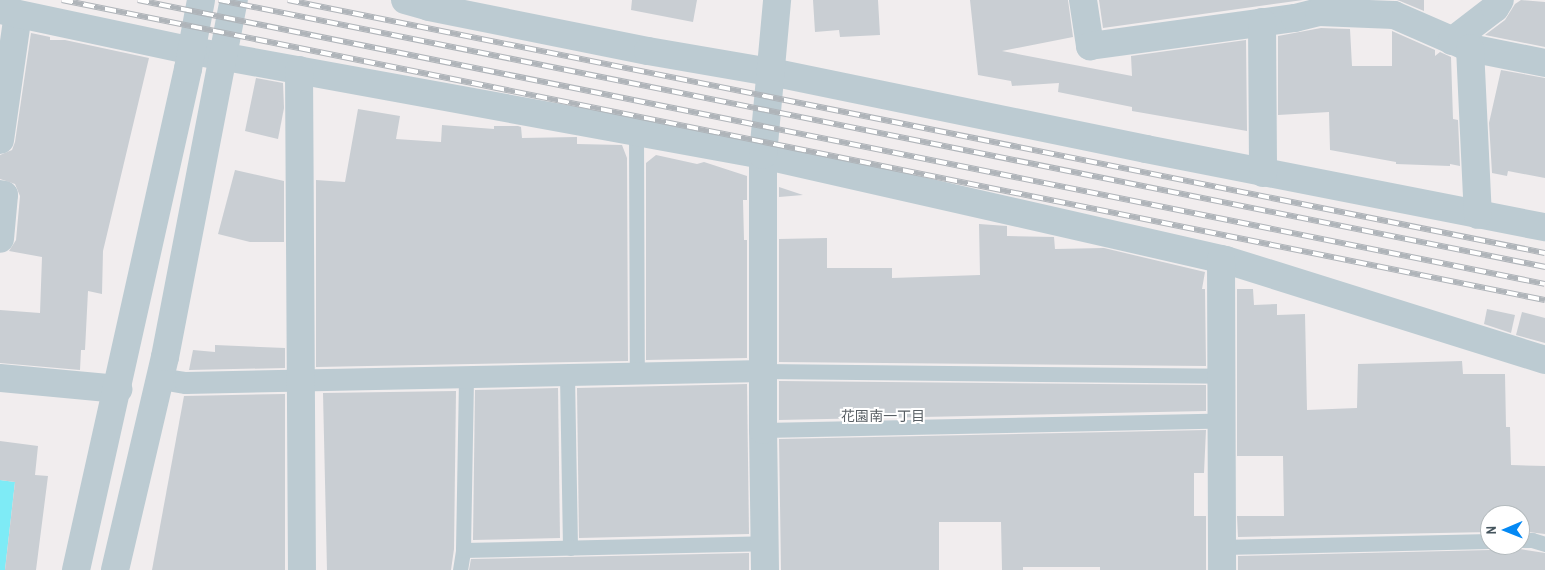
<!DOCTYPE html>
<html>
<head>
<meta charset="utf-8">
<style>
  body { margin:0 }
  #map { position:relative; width:1545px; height:570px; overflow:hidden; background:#f1edee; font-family:"Archivo Narrow","Noto Sans JP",sans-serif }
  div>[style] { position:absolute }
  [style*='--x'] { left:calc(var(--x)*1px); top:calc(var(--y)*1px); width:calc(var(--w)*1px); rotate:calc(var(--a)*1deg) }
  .water>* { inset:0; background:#7eebf6 }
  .building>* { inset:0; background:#c9ced3 }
  .service>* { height:15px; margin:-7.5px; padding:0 7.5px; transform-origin:7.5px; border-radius:7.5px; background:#bccbd2 }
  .pedestrian>* { height:22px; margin:-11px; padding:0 11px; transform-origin:11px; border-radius:11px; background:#bccbd2 }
  .minor>* { height:28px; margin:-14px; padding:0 14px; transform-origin:14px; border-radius:14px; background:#bccbd2 }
  .tertiary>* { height:28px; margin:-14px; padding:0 14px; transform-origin:14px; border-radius:14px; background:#bccbd2 }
  .rail>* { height:5.5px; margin-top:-2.75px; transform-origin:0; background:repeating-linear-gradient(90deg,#fff 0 11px,#afb4b9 0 22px); box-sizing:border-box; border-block:1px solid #afb4b9 }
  span { translate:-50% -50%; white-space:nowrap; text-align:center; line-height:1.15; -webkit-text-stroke:4px #fff; paint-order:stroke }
  .neighbourhood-label { font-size:14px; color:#595f64 }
  .north { position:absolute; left:1480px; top:505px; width:50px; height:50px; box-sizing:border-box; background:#fff; border:1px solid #b4bbbe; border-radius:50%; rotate:269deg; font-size:14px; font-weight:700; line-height:20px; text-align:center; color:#44545d }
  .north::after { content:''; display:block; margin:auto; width:18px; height:22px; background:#0489f4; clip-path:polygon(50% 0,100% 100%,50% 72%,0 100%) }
</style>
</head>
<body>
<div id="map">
  <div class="water">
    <i style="clip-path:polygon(0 480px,15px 482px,5px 570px,0 570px)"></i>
  </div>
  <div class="building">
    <i style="clip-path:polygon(632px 0,697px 0,693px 22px,631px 10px)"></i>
    <i style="clip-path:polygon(813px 0,878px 0,880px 35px,840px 37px,839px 30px,815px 32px)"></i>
    <i style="clip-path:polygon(970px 0,1068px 0,1073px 37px,1002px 51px,1132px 76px,1131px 56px,1246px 40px,1247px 131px,1132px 111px,1132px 107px,1058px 92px,1059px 83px,1012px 86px,1011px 81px,978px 75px)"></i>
    <i style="clip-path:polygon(1099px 0,1303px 0,1103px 28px)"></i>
    <i style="clip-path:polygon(1397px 0,1424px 0,1424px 11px,1400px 1px)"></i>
    <i style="clip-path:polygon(1521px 0,1545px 2px,1545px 47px,1485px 35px,1505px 20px,1515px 4px)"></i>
    <i style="clip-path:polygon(1321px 28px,1350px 29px,1352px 66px,1392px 66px,1392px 31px,1435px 50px,1435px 56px,1440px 52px,1451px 57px,1453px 119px,1458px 120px,1460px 166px,1450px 164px,1450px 166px,1396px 164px,1396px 162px,1330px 150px,1329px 112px,1278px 115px,1278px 36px)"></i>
    <i style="clip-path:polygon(31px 33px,50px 37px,50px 40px,65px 40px,149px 58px,103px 251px,102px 294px,88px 291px,85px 350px,81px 350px,80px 370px,0 363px,0 310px,40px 313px,42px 257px,9px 251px,16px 240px,20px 196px,15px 184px,0 179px,0 155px,12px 150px,15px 142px)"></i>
    <i style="clip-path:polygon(1501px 70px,1545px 78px,1545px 178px,1508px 171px,1507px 176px,1492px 173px,1489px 123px)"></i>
    <i style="clip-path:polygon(256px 78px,283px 83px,284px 108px,278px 139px,245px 131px)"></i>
    <i style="clip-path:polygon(358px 109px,400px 116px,396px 139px,441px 142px,442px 125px,494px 129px,494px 126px,518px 126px,521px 127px,522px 138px,577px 137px,577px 144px,622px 145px,627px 158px,628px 361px,316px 367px,316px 180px,345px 182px)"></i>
    <i style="clip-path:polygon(656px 155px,697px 164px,704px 162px,747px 176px,747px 200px,743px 200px,744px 240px,747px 240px,747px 358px,646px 360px,646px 163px)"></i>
    <i style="clip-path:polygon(235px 170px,284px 181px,284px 242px,250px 242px,218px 234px)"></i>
    <i style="clip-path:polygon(779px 187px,803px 195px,779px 197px)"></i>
    <i style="clip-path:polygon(979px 224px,1007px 226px,1007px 236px,1054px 237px,1055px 249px,1104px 248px,1205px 272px,1202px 289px,1205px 289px,1206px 366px,779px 362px,779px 239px,827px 238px,827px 268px,892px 268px,892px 278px,980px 275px)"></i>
    <i style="clip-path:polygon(1237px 289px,1253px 289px,1254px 305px,1277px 304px,1277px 315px,1305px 314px,1307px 410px,1357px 408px,1358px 364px,1462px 361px,1463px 374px,1505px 374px,1506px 427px,1510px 427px,1511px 465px,1545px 466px,1545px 534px,1520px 531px,1520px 515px,1490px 515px,1490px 532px,1238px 537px,1237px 516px,1284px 516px,1283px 456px,1237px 456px)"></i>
    <i style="clip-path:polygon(1487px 309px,1515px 315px,1511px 333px,1484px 324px)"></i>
    <i style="clip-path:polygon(1522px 312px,1545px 318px,1545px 343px,1516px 335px)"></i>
    <i style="clip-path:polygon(215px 345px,285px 348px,285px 368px,189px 370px,193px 350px,215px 352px)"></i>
    <i style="clip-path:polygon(779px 381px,1206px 385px,1206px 411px,779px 420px)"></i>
    <i style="clip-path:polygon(747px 384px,749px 534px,579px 538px,577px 388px)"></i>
    <i style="clip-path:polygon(558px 388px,560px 538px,473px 540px,475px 390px)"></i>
    <i style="clip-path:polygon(456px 391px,454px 549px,451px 570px,327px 570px,323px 393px)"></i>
    <i style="clip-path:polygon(285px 394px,285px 570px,152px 570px,184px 396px)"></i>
    <i style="clip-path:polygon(1206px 430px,1204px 473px,1194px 473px,1194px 516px,1206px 516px,1206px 570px,1100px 570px,1100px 567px,1023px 567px,1023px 570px,1002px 570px,1001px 522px,939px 522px,939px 570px,781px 570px,779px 439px)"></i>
    <i style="clip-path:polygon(0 441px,38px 446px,35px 475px,48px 476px,36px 570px,5px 570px,15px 482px,0 480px)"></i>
    <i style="clip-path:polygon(1498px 545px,1512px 545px,1520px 549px,1545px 553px,1545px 570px,1238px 570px,1238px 556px,1490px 550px)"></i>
    <i style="clip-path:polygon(749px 553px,749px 570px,469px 570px,471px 559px)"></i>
  </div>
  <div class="service">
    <i style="--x:636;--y:132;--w:241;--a:89.8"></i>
    <i style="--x:764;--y:371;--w:458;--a:0.6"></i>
    <i style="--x:567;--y:375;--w:173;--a:89"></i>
    <i style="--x:763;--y:430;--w:459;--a:-1.2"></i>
    <i style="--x:1520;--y:540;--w:12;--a:0"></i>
    <i style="--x:1532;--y:540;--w:14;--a:17"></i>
    <i style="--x:1222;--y:547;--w:268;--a:-1.3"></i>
    <i style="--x:463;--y:550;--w:302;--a:-1.3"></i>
    <i style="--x:460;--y:570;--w:20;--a:-81"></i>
    <i style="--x:463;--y:550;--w:173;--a:-89"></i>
  </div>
  <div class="pedestrian">
    <i style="--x:173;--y:381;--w:13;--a:9"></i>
    <i style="--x:186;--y:383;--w:578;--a:-1.19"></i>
  </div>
  <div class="minor">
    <i style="--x:405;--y:0;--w:25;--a:16"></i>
    <i style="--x:429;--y:7;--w:223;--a:11.4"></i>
    <i style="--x:648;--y:51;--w:130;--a:9.8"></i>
    <i style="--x:776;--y:73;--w:378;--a:11.6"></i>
    <i style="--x:1146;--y:149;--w:407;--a:11.1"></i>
    <i style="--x:1083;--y:0;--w:47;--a:81.3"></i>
    <i style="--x:1090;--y:46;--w:207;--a:-7.8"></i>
    <i style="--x:1295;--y:18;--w:25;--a:-14"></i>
    <i style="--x:1319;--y:12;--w:75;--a:2.3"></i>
    <i style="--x:1394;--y:15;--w:83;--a:23.5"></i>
    <i style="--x:1470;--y:48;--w:76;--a:11.3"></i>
    <i style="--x:1262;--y:22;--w:151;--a:89.6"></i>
    <i style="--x:1452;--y:41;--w:54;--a:-37.5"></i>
    <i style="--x:1495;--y:8;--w:9;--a:-58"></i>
    <i style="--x:1470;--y:48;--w:167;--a:87.3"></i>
    <i style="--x:193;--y:51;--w:579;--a:10.34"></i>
    <i style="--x:763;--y:155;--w:475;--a:12.8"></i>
    <i style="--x:1226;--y:260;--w:334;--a:17.4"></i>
    <i style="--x:299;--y:70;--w:500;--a:89.66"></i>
    <i style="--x:0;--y:140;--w:127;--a:-81.9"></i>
    <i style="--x:0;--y:194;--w:4;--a:14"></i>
    <i style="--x:4;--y:195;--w:44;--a:95.2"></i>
    <i style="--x:1221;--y:259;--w:311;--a:89.8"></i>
    <i style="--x:0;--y:378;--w:119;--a:5.3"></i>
    <i style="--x:765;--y:570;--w:140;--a:-90.8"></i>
    <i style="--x:763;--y:430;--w:275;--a:-90"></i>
    <i style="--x:763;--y:155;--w:156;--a:-84.8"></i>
  </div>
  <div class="tertiary">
    <i style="--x:0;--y:10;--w:197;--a:12"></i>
    <i style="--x:76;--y:570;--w:513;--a:-77.4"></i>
    <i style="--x:188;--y:69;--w:70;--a:-79.3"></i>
    <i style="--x:115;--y:570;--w:219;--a:-76.8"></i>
    <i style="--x:165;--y:357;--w:364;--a:-79.1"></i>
  </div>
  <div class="rail">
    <i style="--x:62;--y:0;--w:1513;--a:11.44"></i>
    <i style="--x:138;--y:0;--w:1435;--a:11.41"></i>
    <i style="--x:219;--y:0;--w:1353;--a:11.38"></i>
    <i style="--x:288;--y:0;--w:1282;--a:11.38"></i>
  </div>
  <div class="neighbourhood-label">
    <span style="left:883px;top:416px">花園南一丁目</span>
  </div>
  <div class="north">N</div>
</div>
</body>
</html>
